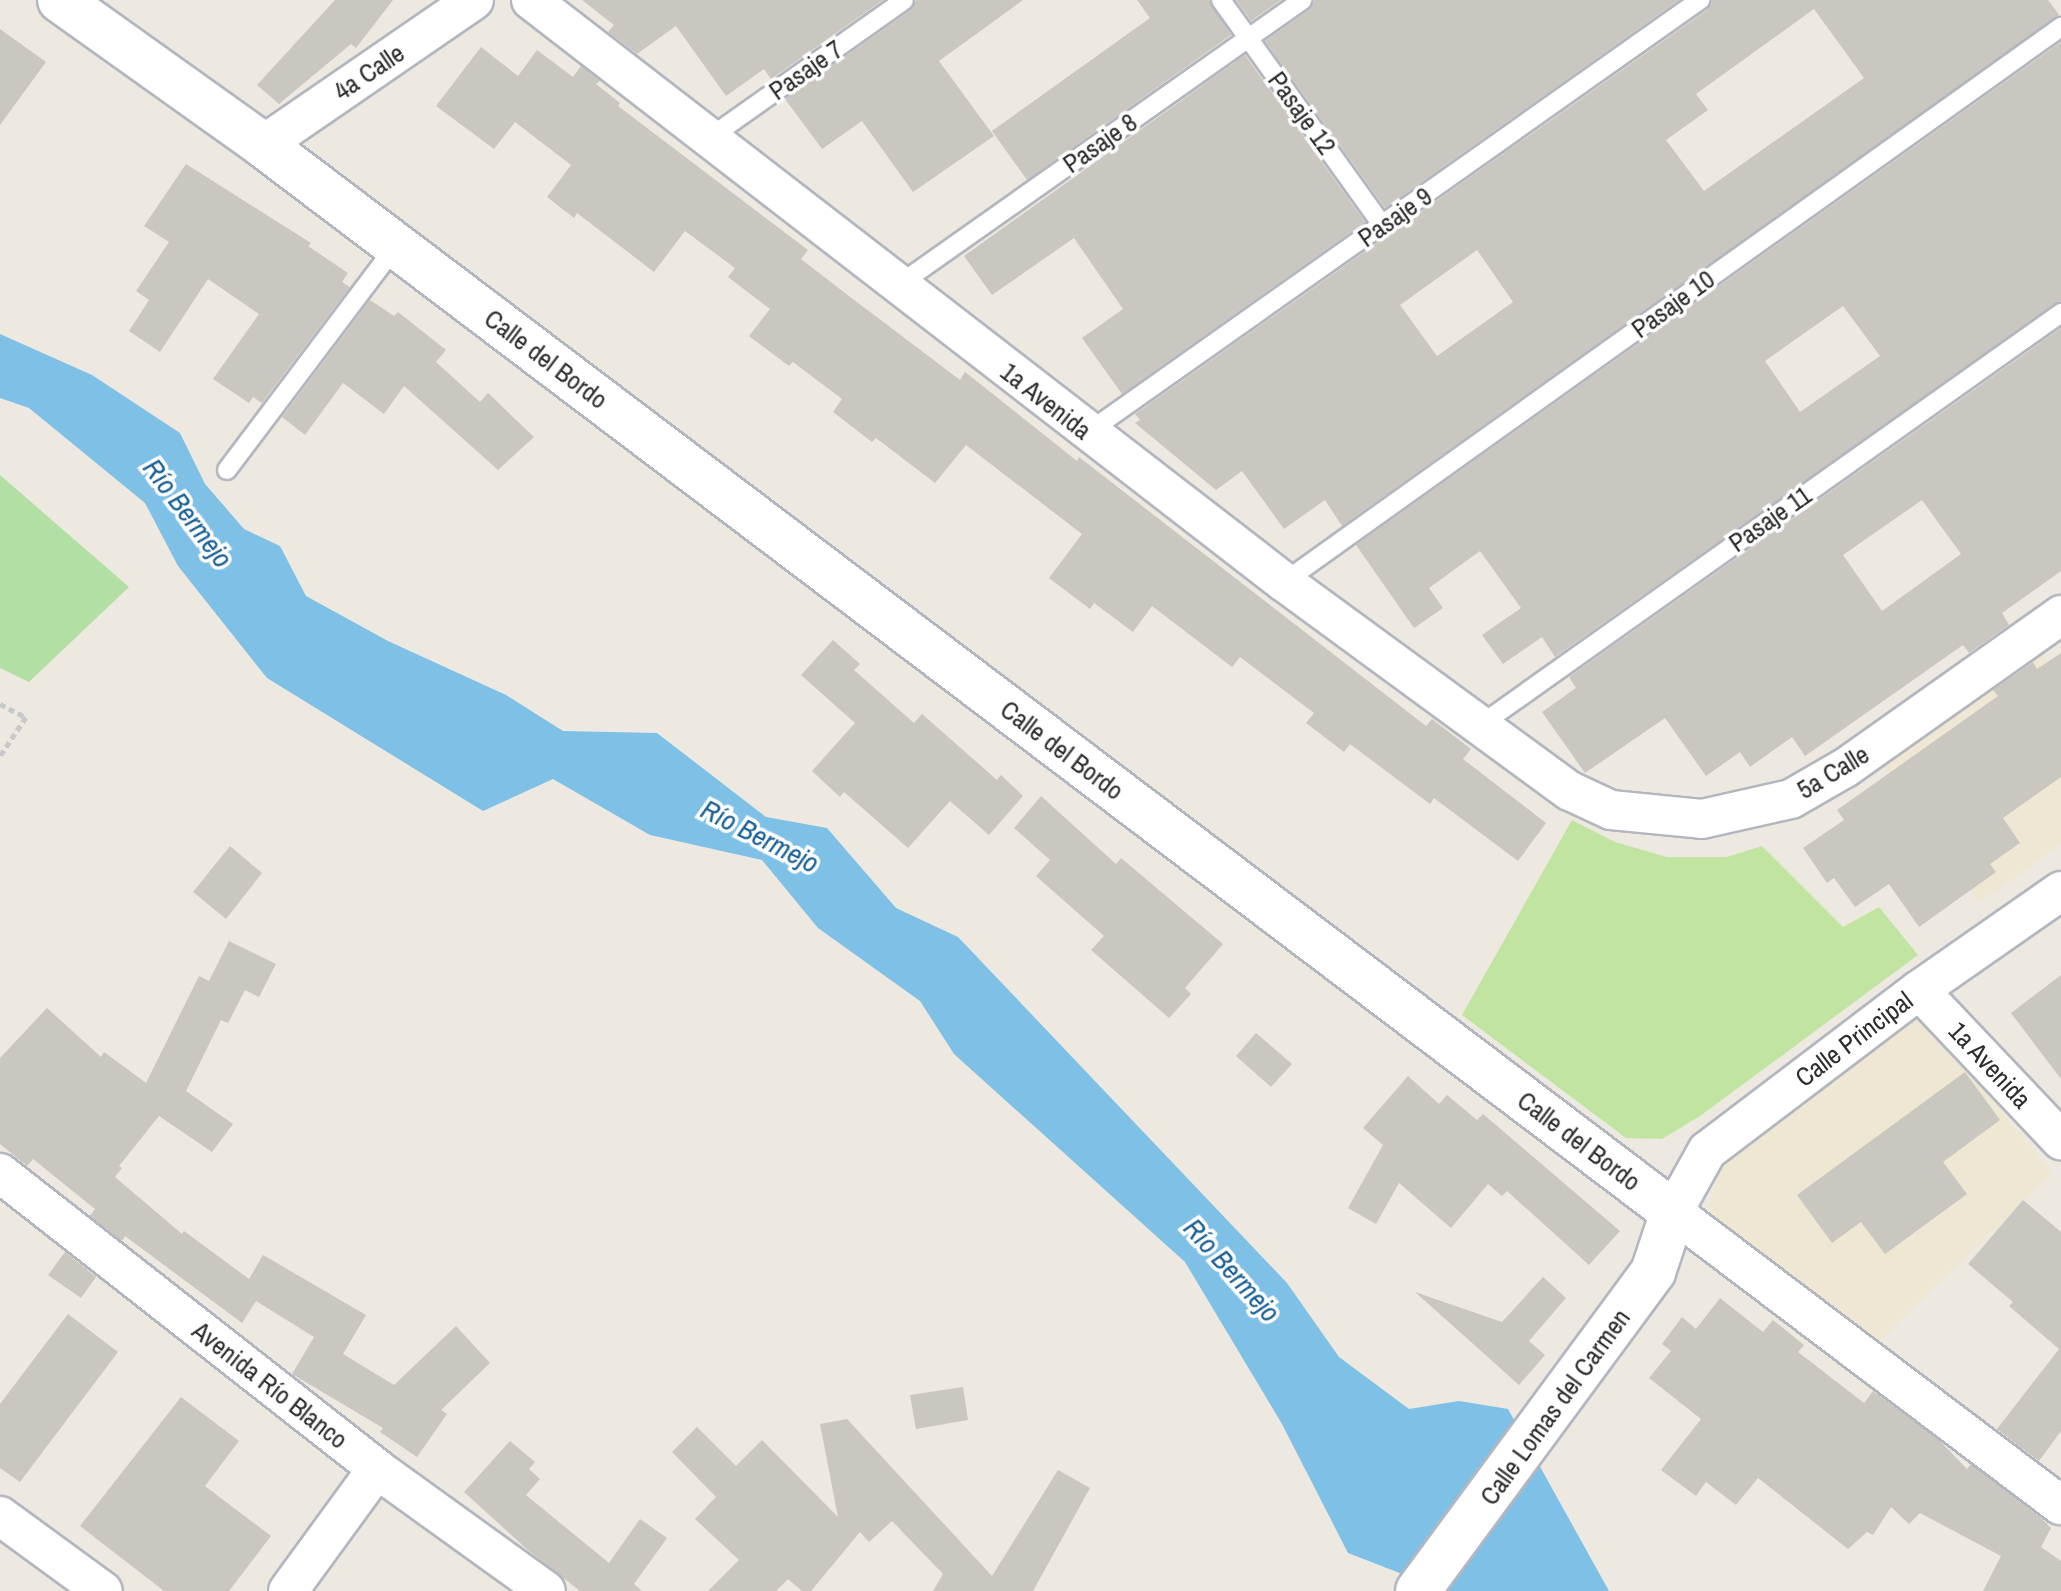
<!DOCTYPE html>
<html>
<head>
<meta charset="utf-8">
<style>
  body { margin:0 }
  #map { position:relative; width:2061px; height:1591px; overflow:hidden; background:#ede9e1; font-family:"Archivo Narrow",sans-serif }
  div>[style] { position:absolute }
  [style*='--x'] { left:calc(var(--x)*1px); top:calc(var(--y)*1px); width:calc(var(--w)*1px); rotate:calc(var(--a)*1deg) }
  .education>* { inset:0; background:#ede7d3 }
  .green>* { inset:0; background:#b2dfa3 }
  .pitch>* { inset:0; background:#c1e5a0 }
  .water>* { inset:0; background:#7ec0e6 }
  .building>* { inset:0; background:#c9c7bf }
  .path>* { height:5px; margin-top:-2.5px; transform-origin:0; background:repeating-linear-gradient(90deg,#c8c8c8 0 6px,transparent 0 10px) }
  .roads { filter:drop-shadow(2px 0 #b4b6bf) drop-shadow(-2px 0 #b4b6bf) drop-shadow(0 2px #b4b6bf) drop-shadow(0 -2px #b4b6bf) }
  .lane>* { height:18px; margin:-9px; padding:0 9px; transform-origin:9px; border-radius:9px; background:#fff }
  .street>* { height:38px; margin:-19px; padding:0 19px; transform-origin:19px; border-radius:19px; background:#fff }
  .secondary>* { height:44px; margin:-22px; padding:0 22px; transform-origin:22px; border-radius:22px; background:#fff }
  span { translate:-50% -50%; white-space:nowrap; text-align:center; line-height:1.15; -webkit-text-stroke:7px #fff; paint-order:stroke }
  .street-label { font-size:26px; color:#2d2d2d }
  .water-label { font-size:28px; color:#195f95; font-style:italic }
</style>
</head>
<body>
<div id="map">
  <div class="education">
    <i style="clip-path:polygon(2042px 655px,2061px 681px,2061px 844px,1979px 903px,1883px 768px)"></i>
    <i style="clip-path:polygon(1921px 1012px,2052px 1173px,1874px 1347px,1705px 1217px,1723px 1164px)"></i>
  </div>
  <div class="green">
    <i style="clip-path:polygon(0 475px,129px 587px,29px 682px,0 668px)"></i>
  </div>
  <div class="pitch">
    <i style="clip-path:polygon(1572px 820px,1615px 842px,1667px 857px,1727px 857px,1762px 846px,1843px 927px,1879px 907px,1918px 955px,1700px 1116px,1662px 1139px,1626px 1138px,1462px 1015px)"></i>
  </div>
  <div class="water">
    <i style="clip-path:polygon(0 334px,92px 375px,180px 433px,205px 484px,244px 529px,280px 546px,306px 596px,388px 641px,506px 695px,563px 731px,657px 733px,766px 817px,827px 828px,896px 908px,958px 937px,1287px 1283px,1339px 1357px,1409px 1409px,1459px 1401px,1508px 1409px,1609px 1591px,1446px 1591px,1348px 1553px,1282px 1424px,1185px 1262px,954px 1054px,920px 1001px,818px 928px,762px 860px,650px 835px,553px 779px,483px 811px,267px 678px,178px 566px,145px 503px,29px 408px,0 398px)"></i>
  </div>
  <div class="building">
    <i style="clip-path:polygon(335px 0,393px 0,356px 48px,351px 44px,279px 104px,257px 85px)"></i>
    <i style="clip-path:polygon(582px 0,883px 0,771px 79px,764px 69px,726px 96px,676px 26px,637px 54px,608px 32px,614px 25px)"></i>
    <i style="clip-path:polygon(916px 0,1023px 0,939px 61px,994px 136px,913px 192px,862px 121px,822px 149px,785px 99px,911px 10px)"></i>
    <i style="clip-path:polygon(1137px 0,1209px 0,1231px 35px,1027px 180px,992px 131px,1150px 18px)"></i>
    <i style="clip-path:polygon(1236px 0,1281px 0,1251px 21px)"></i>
    <i style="clip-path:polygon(1314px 0,1679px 0,1385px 208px,1265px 41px,1309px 10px)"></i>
    <i style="clip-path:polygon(evenodd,1712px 0,2048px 0,2059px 15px,1342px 526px,1325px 500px,1284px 529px,1242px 471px,1216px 490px,1135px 423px,1140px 420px,1135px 414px,1707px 10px,1712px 0,1814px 9px,1864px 78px,1704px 191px,1666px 140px,1708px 110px,1696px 94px,1814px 9px,1712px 0,1477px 250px,1513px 302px,1437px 356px,1400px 305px,1477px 250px)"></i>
    <i style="clip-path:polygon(0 29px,46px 62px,0 125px)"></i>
    <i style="clip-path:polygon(evenodd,2061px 42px,2061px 301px,1555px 657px,1542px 637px,1503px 664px,1482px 635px,1521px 608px,1480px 551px,1429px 588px,1443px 608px,1414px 628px,1356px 545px,2061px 42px,1843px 306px,1880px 356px,1800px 412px,1765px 361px,1843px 306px)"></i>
    <i style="clip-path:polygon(481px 47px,518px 76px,537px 50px,573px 77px,581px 66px,600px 81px,596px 84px,620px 103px,618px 106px,808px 250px,801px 259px,845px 293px,960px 380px,965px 372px,1077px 461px,1079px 457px,1426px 726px,1432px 719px,1471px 749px,1463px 759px,1546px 823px,1518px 861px,1434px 798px,1430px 804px,1350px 744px,1344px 752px,1306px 723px,1314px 713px,1240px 657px,1232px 667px,1152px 606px,1133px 632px,1094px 603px,1090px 609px,1049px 578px,1082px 534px,966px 445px,935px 483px,876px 438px,872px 442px,833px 412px,842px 399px,793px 362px,789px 366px,749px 336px,770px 309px,728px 277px,735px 268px,685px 231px,654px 272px,577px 213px,574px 218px,547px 197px,571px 165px,515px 122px,494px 149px,436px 106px)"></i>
    <i style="clip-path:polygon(1245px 55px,1365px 222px,1122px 394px,1082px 338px,1123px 309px,1074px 238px,992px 295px,964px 256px)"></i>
    <i style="clip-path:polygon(186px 164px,311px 243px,308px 246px,348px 273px,342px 282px,350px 287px,262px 403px,253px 397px,249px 403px,213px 379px,259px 314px,208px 279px,160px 352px,129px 331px,149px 300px,136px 291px,169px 242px,144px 226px)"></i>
    <i style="clip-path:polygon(370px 300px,394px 316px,398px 312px,446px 350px,436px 362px,480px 402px,488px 393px,534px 437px,498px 470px,404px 386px,384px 414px,343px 383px,305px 435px,282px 417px)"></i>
    <i style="clip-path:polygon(evenodd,2061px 328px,2061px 571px,2002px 613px,2009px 625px,1969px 653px,1963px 645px,1805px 756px,1792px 737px,1750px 767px,1740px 752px,1706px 776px,1665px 718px,1585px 773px,1542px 712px,1576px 688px,1569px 677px,2061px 328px,1922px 500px,1961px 554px,1882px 611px,1843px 555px,1922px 500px)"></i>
    <i style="clip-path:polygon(833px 640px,860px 664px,854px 670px,914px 723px,922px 714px,997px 780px,1001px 775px,1023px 796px,989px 835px,950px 801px,908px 848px,844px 792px,840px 797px,812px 771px,855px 723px,801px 675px)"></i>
    <i style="clip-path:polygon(2061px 653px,2061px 777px,2003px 818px,2020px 843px,1990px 864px,1996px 872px,1919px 927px,1889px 884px,1855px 907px,1834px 878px,1827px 883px,1803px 848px,1844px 820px,1837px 810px,1998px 696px,1993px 690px,2033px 662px,2037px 669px)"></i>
    <i style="clip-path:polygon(1041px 796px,1116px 864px,1121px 858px,1223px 944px,1185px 988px,1191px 994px,1169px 1018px,1091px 950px,1104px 936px,1036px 876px,1050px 860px,1014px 828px)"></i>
    <i style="clip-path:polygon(230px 846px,262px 873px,226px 919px,193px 892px)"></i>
    <i style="clip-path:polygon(229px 941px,276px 964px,259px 997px,245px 990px,228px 1023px,221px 1020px,186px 1091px,233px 1124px,212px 1152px,159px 1116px,119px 1166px,122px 1168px,115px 1177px,182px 1234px,184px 1231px,249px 1279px,263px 1255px,366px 1315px,343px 1354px,394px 1385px,456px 1326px,490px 1363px,441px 1410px,447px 1414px,417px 1457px,380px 1432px,383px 1428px,292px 1374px,314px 1337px,256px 1301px,242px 1323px,125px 1236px,122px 1241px,90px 1216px,95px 1209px,33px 1159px,27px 1166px,0 1144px,0 1058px,47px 1008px,101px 1057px,104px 1052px,146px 1083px,199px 976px,209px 981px)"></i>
    <i style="clip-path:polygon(2061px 975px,2061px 1079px,2011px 1013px)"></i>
    <i style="clip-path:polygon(1256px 1033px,1292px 1064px,1271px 1087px,1236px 1056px)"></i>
    <i style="clip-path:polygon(1965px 1072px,2000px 1120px,1943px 1162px,1967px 1194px,1885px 1254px,1861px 1222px,1832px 1243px,1797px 1195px)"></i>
    <i style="clip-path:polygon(1408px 1076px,1439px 1104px,1447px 1095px,1477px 1120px,1483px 1114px,1620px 1231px,1589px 1265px,1507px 1191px,1502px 1196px,1488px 1184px,1451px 1228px,1399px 1183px,1376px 1224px,1348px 1208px,1383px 1145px,1363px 1128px)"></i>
    <i style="clip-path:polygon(2023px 1200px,2061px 1232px,2061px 1431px,2039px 1461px,1997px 1429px,2059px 1349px,2009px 1306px,2013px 1302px,1968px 1264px)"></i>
    <i style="clip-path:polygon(65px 1252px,96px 1277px,81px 1298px,48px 1275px)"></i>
    <i style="clip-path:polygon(1543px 1277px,1566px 1298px,1529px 1341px,1545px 1355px,1519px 1385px,1415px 1292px,1502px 1322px)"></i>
    <i style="clip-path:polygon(1720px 1298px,1763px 1332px,1773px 1320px,1804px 1345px,1798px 1352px,1864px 1403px,1873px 1391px,1938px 1439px,1967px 1469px,1971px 1464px,2041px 1518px,2051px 1528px,2041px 1547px,2061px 1561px,2061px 1591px,1983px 1591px,2001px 1556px,1920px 1513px,1909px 1524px,1891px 1507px,1873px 1535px,1867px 1532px,1848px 1549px,1758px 1478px,1736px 1505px,1706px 1482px,1696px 1496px,1661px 1470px,1701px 1419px,1649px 1378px,1671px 1351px,1662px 1344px,1682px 1317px,1696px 1329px)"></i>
    <i style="clip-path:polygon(68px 1314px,118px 1352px,20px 1482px,0 1468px,0 1404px)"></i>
    <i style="clip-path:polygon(963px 1387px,968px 1420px,916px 1429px,910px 1395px)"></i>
    <i style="clip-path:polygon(181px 1397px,239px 1441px,205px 1486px,271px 1536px,229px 1591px,164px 1591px,80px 1526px)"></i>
    <i style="clip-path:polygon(847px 1419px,992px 1576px,1058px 1470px,1090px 1488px,1033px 1591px,933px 1591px,943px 1574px,892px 1521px,869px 1542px,860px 1532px,811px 1591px,802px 1591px,788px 1579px,776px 1591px,708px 1591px,739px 1560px,695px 1519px,716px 1497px,672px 1452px,697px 1427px,736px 1466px,762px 1440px,838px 1517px,820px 1424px)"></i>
    <i style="clip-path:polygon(510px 1441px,535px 1462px,529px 1469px,540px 1479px,526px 1495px,609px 1563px,640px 1519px,667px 1538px,634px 1584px,642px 1591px,580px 1591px,529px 1551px,464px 1492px)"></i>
  </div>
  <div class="path">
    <i style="--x:0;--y:704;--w:29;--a:27"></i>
    <i style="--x:26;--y:717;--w:47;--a:123.7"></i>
  </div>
  <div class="roads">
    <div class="lane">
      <i style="--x:1221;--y:0;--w:278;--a:54.4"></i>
      <i style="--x:708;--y:139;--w:240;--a:-35.3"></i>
      <i style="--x:897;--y:286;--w:496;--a:-35.2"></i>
      <i style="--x:1087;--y:433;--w:751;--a:-35.24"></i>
      <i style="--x:227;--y:470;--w:281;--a:-53"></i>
      <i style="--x:1284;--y:582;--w:955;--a:-35.54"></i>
      <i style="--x:1479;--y:726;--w:714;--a:-35.36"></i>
    </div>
    <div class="street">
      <i style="--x:531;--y:0;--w:952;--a:37.7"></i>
      <i style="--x:1284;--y:582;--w:354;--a:36.2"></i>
      <i style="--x:1570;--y:791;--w:45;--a:24.9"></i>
      <i style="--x:1611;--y:810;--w:91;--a:5.6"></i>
      <i style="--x:1702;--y:819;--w:91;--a:-12.7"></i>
      <i style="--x:1791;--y:799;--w:62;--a:-29.9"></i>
      <i style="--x:1845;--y:768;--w:265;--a:-35.3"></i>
      <i style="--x:263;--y:145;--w:256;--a:-34.5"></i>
      <i style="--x:2061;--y:891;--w:173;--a:145.1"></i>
      <i style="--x:1919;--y:990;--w:266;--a:142.8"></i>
      <i style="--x:1707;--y:1151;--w:70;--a:119.1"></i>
      <i style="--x:1673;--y:1212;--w:486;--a:37.1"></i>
      <i style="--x:1919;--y:990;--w:207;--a:46.6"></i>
      <i style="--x:0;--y:1173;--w:479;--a:38.1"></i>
      <i style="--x:377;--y:1469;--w:208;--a:35.8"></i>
      <i style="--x:0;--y:1516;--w:127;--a:36.1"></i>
      <i style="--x:288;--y:1591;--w:151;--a:-53.9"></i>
    </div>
    <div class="secondary">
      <i style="--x:60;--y:0;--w:249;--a:35.5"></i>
      <i style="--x:263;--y:145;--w:1768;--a:37.12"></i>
      <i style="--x:1673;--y:1212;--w:63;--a:108.4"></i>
      <i style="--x:1653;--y:1272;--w:396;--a:126.4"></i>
    </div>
  </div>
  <div class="street-label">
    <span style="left:806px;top:70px;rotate:-35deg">Pasaje 7</span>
    <span style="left:369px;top:72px;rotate:-34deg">4a Calle</span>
    <span style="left:1302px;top:113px;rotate:54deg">Pasaje 12</span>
    <span style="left:1100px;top:143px;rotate:-35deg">Pasaje 8</span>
    <span style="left:1395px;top:217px;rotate:-35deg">Pasaje 9</span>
    <span style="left:1673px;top:304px;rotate:-36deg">Pasaje 10</span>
    <span style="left:546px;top:359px;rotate:37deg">Calle del Bordo</span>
    <span style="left:1046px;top:401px;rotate:38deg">1a Avenida</span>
    <span style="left:1770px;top:519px;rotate:-35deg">Pasaje 11</span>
    <span style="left:1062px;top:750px;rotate:37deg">Calle del Bordo</span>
    <span style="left:1833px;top:772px;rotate:-31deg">5a Calle</span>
    <span style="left:1854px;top:1039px;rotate:-37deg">Calle Principal</span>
    <span style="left:1990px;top:1065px;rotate:47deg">1a Avenida</span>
    <span style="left:1579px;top:1141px;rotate:37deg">Calle del Bordo</span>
    <span style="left:270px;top:1385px;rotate:38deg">Avenida Río Blanco</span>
    <span style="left:1555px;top:1407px;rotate:-54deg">Calle Lomas del Carmen</span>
  </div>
  <div class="water-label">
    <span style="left:188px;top:513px;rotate:53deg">Río Bermejo</span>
    <span style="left:760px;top:836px;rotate:27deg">Río Bermejo</span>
    <span style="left:1232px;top:1270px;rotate:48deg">Río Bermejo</span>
  </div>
</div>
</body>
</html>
